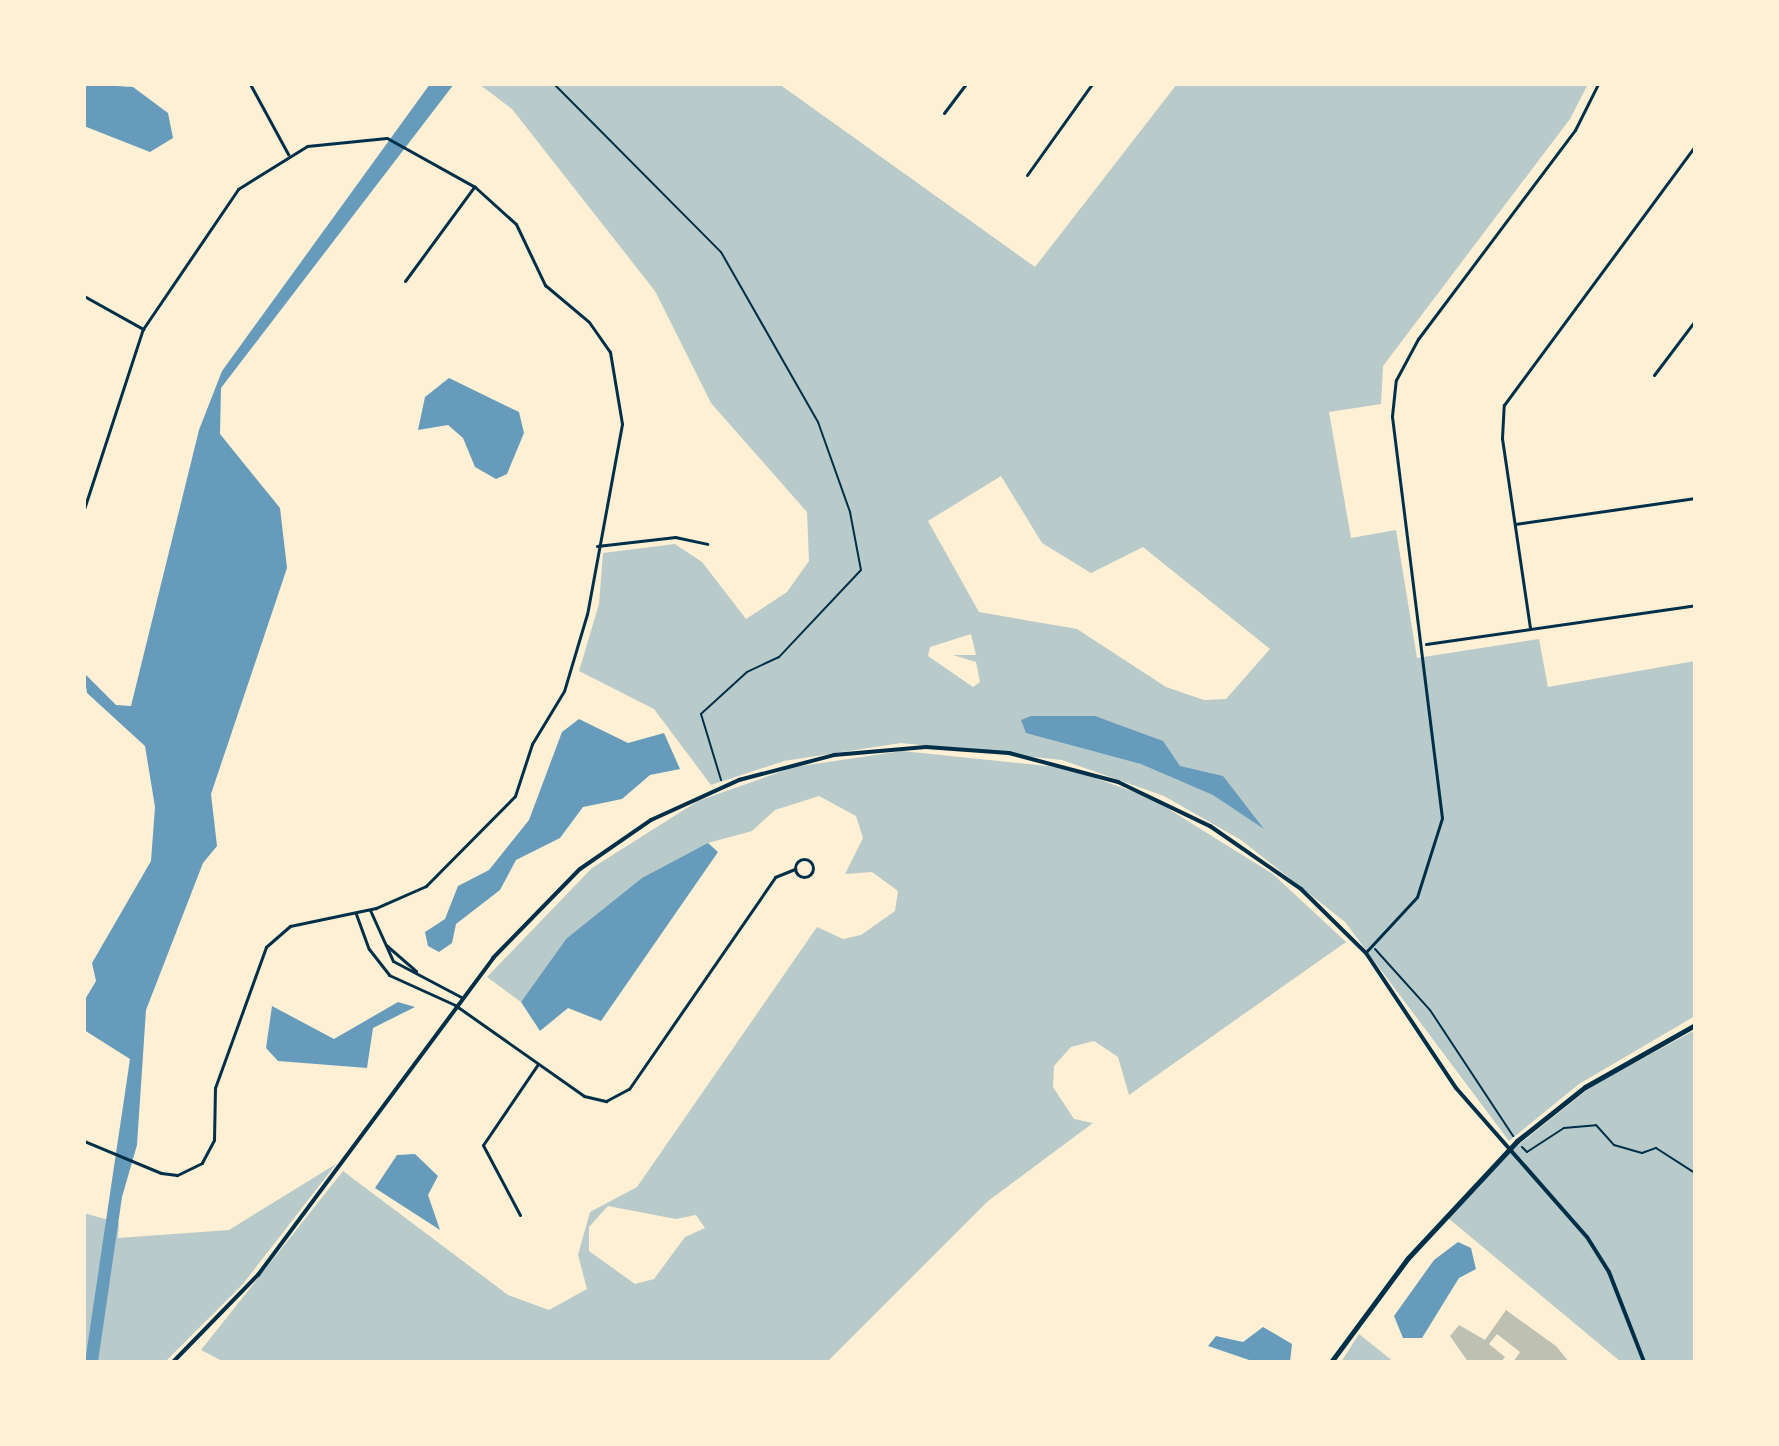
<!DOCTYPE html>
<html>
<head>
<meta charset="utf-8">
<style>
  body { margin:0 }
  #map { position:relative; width:1779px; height:1446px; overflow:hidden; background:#fdf0d5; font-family:Cabin,sans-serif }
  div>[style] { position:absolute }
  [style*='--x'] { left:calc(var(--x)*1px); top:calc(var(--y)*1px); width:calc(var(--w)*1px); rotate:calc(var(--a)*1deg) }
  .green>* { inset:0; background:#b9caca }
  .water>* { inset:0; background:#669bbc }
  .building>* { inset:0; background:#bec0b2 }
  .path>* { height:2px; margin:-1px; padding:0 1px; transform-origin:1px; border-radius:1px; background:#003049 }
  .minor>* { height:3px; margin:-1.5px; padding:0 1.5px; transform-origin:1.5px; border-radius:1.5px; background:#003049 }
  .minor>.ring { margin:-1.5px; padding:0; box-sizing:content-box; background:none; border:3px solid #003049; border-radius:50% }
  .tertiary>* { height:4px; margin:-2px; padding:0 2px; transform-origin:2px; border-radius:2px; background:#003049 }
  .primary>* { height:5px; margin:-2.5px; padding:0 2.5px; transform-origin:2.5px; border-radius:2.5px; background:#003049 }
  span { translate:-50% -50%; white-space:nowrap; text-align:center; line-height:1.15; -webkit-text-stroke:8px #fdf0d5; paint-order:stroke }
  .frame { position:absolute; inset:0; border:86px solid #fdf0d5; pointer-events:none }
</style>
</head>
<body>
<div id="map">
  <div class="green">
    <i style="clip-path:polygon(evenodd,479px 84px,779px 84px,1035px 267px,1177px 84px,1588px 84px,1570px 119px,1383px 366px,1381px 404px,1329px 412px,1351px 538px,1396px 530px,1417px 658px,1539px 639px,1548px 687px,1695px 661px,1695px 1016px,1579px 1084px,1509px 1141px,1345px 922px,1241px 840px,1164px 796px,1062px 760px,901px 743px,784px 761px,711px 785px,654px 709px,579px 671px,599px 604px,603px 553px,675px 544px,702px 562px,746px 619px,787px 592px,809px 561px,807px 512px,711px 403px,655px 291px,512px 109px,479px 84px,1001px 476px,1042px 543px,1091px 573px,1143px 547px,1270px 649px,1226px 699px,1204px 700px,1166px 687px,1077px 629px,979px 612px,928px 521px,1001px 476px,479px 84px,971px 634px,976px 655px,953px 655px,976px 662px,980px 682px,973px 687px,928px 656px,930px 647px,971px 634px)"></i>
    <i style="clip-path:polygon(evenodd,902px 751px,1067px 768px,1151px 798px,1273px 874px,1346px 942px,1129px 1095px,1118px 1057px,1094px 1041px,1071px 1047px,1054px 1066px,1053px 1087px,1074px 1119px,1093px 1123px,988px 1201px,827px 1362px,224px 1362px,201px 1350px,343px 1171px,508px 1295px,549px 1310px,587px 1289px,578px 1255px,590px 1212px,637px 1187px,817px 927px,843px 939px,861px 935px,895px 911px,898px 891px,872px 872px,845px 874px,863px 838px,856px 816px,819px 796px,775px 810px,752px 831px,708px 843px,566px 939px,521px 1002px,487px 977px,592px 868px,698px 801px,794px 767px,902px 751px,608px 1206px,676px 1219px,696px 1215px,705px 1228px,685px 1237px,654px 1279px,635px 1284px,589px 1251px,589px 1227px,608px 1206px)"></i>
    <i style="clip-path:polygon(1695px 1030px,1695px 1362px,1621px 1362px,1448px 1218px,1517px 1146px,1592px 1086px)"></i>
    <i style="clip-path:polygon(336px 1164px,243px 1284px,165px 1362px,84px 1362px,84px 1213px,119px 1223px,118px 1238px,229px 1230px)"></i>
    <i style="clip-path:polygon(1359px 1334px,1394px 1362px,1341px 1362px)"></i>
  </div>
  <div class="water">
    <i style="clip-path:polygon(84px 84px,133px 87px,168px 113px,173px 138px,150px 152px,84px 126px)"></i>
    <i style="clip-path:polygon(430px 84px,454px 84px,221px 388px,220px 434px,280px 508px,287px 568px,211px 794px,217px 846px,203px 863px,146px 1010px,137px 1145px,122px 1197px,98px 1362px,85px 1362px,130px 1059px,84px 1030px,84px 1001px,96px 981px,92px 963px,151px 861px,155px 807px,145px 746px,87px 693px,84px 673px,116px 705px,131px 706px,199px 430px,222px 371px)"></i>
    <i style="clip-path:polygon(449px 378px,519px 412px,524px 433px,507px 474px,496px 479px,475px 467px,463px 438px,448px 425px,418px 430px,425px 397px)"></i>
    <i style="clip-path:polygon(1031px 716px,1095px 716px,1163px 741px,1180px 766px,1223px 776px,1264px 829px,1213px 795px,1141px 764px,1026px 733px,1021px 720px)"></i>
    <i style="clip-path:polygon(579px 719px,628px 743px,664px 733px,680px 769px,650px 775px,622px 799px,583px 807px,560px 838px,516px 860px,500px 890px,456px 924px,452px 943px,439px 952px,428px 946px,425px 932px,445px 919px,458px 886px,489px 870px,529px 820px,562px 732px)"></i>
    <i style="clip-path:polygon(708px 843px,718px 852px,601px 1021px,568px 1008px,540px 1031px,521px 1002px,566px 939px,642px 878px)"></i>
    <i style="clip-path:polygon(398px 1002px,415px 1007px,373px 1028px,367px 1068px,278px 1061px,266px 1048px,272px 1006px,334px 1039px)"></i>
    <i style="clip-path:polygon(415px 1154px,438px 1176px,428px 1195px,440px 1230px,375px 1188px,397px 1155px)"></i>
    <i style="clip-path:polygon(1458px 1242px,1471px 1248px,1476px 1269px,1459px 1278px,1422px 1338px,1403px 1338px,1394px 1316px,1434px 1260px)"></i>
    <i style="clip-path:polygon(1263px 1327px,1292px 1344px,1290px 1362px,1255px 1362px,1208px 1346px,1216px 1336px,1243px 1342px)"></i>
  </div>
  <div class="building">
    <i style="clip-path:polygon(1506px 1310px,1556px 1346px,1569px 1362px,1513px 1362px,1520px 1352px,1497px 1334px,1489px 1344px,1505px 1357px,1501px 1362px,1468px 1362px,1450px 1336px,1459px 1325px,1485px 1340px)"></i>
  </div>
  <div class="path">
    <i style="--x:554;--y:84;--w:237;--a:45.2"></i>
    <i style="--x:721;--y:252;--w:196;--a:60.3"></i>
    <i style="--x:818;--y:422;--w:96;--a:70.4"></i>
    <i style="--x:850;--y:512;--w:59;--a:79.3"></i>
    <i style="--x:861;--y:570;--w:120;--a:133.3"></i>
    <i style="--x:779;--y:657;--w:35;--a:155"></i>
    <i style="--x:747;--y:672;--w:62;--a:137.6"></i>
    <i style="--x:701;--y:714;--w:69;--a:73.1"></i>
    <i style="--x:1375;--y:949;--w:82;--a:48"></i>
    <i style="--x:1430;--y:1010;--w:151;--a:56.6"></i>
    <i style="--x:1522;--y:1147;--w:7;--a:45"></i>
    <i style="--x:1527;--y:1152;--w:44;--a:-33"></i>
    <i style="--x:1564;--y:1128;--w:32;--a:-5"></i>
    <i style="--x:1596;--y:1125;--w:27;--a:48"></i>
    <i style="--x:1614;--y:1145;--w:29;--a:16"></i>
    <i style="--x:1642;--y:1153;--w:15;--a:-20"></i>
    <i style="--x:1656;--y:1148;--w:46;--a:32.7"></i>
  </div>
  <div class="minor">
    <i style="--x:250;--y:84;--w:80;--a:61.5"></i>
    <i style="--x:944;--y:113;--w:36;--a:-53"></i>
    <i style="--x:1027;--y:175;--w:112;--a:-54.5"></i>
    <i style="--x:405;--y:281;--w:117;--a:-53.7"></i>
    <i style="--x:84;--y:296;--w:68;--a:29.2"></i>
    <i style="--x:1654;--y:375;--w:66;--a:-53"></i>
    <i style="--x:84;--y:509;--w:189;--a:-71.9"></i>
    <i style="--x:143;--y:329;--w:169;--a:-55.8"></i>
    <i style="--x:238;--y:189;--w:81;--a:-31.9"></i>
    <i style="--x:307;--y:146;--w:80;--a:-5.7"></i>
    <i style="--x:387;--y:138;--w:101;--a:29.1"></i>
    <i style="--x:475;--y:187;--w:55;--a:42.1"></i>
    <i style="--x:516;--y:224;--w:68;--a:64.6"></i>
    <i style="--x:545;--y:285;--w:57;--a:40.1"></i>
    <i style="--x:589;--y:322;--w:37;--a:55"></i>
    <i style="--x:610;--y:352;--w:73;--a:80.5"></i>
    <i style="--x:622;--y:424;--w:193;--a:100.4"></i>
    <i style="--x:587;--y:614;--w:80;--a:106.6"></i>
    <i style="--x:564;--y:691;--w:62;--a:121.1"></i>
    <i style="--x:532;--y:744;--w:55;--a:108.1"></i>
    <i style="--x:515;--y:796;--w:127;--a:134.7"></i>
    <i style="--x:426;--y:886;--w:55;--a:156.3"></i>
    <i style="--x:376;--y:908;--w:88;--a:168.2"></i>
    <i style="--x:290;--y:926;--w:32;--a:139"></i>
    <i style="--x:266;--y:947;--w:150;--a:109.9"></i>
    <i style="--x:215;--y:1088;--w:52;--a:91.1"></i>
    <i style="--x:214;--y:1140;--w:26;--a:118"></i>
    <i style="--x:202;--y:1163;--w:28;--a:154"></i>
    <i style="--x:177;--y:1175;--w:16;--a:-173"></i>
    <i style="--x:161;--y:1173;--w:83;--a:-157.4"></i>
    <i style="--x:1515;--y:524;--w:182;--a:-8.2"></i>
    <i style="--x:597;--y:546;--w:79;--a:-6.6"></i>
    <i style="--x:675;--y:537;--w:33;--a:12"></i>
    <i style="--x:1530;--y:628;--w:192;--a:-98.4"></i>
    <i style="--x:1502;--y:438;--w:33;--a:-87"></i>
    <i style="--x:1504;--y:405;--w:322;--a:-53.6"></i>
    <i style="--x:1426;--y:644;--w:272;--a:-8.2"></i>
    <i class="ring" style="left:795px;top:859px;width:15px;height:15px"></i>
    <i style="--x:370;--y:910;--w:56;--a:65.7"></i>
    <i style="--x:393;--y:961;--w:77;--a:27.9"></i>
    <i style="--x:356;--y:914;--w:37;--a:70"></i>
    <i style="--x:369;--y:949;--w:33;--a:52"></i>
    <i style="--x:389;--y:975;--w:72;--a:24.4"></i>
    <i style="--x:455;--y:1005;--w:158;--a:35.2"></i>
    <i style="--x:584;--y:1096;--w:23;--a:13"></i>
    <i style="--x:606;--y:1101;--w:26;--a:-28"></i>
    <i style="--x:629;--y:1089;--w:257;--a:-55.4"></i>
    <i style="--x:775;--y:877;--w:22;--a:-22"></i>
    <i style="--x:386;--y:945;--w:40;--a:41"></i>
    <i style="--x:1366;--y:952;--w:75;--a:-47.2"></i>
    <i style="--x:1417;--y:897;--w:83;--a:-72.4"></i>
    <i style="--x:1442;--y:818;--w:405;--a:-97.1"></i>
    <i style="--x:1392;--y:416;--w:36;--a:-84"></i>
    <i style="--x:1396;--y:380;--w:47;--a:-61.8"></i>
    <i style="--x:1418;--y:339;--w:261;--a:-53.1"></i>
    <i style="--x:1575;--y:130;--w:51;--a:-63.4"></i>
    <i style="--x:520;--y:1215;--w:79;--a:-117.9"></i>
    <i style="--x:483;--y:1145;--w:98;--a:-55.8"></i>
  </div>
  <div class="tertiary">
    <i style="--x:173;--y:1362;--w:122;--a:-45.7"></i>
    <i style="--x:258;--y:1275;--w:395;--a:-53.4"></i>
    <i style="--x:493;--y:958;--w:124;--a:-45.7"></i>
    <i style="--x:580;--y:869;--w:86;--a:-34.6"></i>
    <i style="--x:651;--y:820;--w:97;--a:-24.4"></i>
    <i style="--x:739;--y:780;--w:98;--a:-14.7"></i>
    <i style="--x:834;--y:755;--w:92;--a:-5"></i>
    <i style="--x:926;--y:747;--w:83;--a:4.1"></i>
    <i style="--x:1009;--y:753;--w:113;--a:14.9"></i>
    <i style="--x:1118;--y:782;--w:102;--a:25.6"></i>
    <i style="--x:1210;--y:826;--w:111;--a:34.7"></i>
    <i style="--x:1301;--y:889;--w:91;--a:44.6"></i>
    <i style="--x:1366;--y:953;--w:162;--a:56.3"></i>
    <i style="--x:1456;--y:1088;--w:198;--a:48.7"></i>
    <i style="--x:1587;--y:1237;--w:41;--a:57.8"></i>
    <i style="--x:1609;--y:1272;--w:97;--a:68.7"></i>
  </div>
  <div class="primary">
    <i style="--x:1331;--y:1362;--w:129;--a:-53.5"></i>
    <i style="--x:1408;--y:1258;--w:160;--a:-47"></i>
    <i style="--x:1517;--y:1141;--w:87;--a:-38.5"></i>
    <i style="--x:1585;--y:1087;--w:126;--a:-29.4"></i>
  </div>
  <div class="frame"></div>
</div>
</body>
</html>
